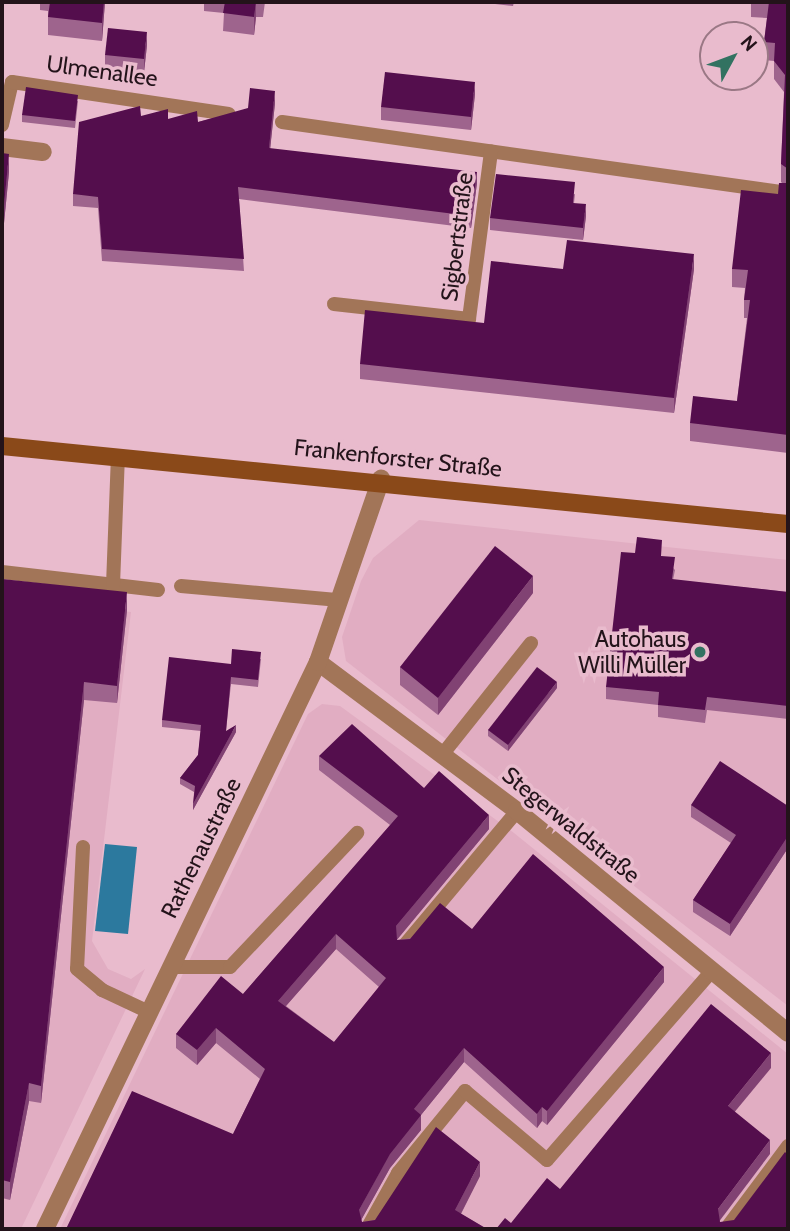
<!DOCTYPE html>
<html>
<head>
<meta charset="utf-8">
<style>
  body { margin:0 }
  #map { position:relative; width:790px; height:1231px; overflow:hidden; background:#e9bbcd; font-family:Cabin,sans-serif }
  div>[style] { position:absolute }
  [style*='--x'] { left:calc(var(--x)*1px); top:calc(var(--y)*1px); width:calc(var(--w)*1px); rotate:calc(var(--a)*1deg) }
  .built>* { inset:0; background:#e1adc2 }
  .water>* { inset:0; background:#2c799e }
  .service>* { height:14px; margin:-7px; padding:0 7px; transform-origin:7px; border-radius:7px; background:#a27558 }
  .minor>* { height:18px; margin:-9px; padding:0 9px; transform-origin:9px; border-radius:9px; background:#a27558 }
  .secondary>* { height:18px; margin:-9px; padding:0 9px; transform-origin:9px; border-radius:9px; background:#8a4919 }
  .wall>* { inset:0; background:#9e648d }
  .shaded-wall>* { inset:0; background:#814273 }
  .building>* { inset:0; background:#540e4d }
  .dots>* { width:19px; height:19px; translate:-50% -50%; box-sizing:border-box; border:4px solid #e9bbcd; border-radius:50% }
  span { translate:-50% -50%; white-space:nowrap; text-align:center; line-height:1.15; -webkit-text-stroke:7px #e9bbcd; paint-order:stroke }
  .street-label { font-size:23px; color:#23131a }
  .poi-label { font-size:23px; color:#23131a }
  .right { translate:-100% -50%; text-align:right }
  .frame { position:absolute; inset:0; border:4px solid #23131a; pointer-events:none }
  .north { position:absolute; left:699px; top:21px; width:70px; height:70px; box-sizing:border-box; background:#e9bbcd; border:2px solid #9a7885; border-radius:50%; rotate:49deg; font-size:19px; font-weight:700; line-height:28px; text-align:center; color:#23131a }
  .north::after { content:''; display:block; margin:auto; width:24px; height:32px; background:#327261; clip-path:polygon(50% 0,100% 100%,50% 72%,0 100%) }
</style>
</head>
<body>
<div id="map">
  <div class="built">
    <i style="clip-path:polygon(419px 520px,788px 560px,788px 1006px,346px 661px,342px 637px,361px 581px,373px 558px)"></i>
    <i style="clip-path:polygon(2px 598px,131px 612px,92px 941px,108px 969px,131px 979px,145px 969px,21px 1229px,2px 1229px)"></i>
    <i style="clip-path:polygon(322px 704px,340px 706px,514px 833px,788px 1054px,788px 1229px,60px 1229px,308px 714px)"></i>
  </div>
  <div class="water">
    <i style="clip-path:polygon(105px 844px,137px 847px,128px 934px,95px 931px)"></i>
  </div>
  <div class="service">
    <i style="--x:282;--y:122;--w:511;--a:7.99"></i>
    <i style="--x:2;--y:125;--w:44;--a:-76.9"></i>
    <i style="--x:12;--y:82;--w:219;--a:8.4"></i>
    <i style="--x:334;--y:304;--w:136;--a:6.3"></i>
    <i style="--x:469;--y:319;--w:169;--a:-82.5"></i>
    <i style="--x:2;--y:572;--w:157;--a:6.6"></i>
    <i style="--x:113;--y:585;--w:128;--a:-87.8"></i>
    <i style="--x:181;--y:586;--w:159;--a:5.1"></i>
    <i style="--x:442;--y:755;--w:143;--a:-51.5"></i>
    <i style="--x:83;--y:847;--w:122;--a:92.8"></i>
    <i style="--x:77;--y:969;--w:33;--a:40"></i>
    <i style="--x:102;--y:990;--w:52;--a:25.1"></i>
    <i style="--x:403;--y:947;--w:177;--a:-50"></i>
    <i style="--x:171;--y:967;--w:59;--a:0"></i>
    <i style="--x:230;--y:967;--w:185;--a:-46.5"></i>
    <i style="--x:367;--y:1229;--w:64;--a:-61"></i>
    <i style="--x:398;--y:1173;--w:106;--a:-50.7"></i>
    <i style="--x:465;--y:1091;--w:107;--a:40.1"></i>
    <i style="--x:547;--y:1160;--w:251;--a:-48.9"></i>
    <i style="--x:726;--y:1229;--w:104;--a:-53.2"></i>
  </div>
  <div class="minor">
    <i style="--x:2;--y:147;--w:41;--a:7"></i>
    <i style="--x:318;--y:662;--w:249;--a:36.8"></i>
    <i style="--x:517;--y:811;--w:350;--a:39.3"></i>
    <i style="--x:45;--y:1229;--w:629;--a:-64.29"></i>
    <i style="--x:318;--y:662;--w:194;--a:-71"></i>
  </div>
  <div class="secondary">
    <i style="--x:2;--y:446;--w:790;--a:5.67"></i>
  </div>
  <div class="wall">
    <i style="clip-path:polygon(40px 2px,105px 2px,102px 41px,48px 35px,48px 11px,40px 10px)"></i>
    <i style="clip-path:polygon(204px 2px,265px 2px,263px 17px,256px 17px,254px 35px,223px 31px,224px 13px,204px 11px)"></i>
    <i style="clip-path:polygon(478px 2px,514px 2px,513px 6px)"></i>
    <i style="clip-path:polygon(746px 2px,788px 2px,788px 453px,690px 441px,690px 423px,737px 401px,747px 318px,744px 318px,744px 300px,745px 288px,732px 287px,732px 269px,778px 194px,782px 183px,781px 182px,781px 164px,784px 92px,774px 79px,774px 61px,764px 60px,764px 42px,767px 18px,751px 17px,751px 4px,746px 3px)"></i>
    <i style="clip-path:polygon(147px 45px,144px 72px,105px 67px,105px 55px)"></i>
    <i style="clip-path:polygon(475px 94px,471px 130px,381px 120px,381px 107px)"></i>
    <i style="clip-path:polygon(78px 101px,75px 128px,22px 122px,22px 115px)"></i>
    <i style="clip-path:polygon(275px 103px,270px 149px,477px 183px,471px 228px,239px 199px,244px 271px,102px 261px,98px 208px,73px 206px,73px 194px,141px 116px,198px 122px)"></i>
    <i style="clip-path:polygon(2px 153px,9px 172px,4px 223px,2px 223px)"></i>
    <i style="clip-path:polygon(575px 194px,574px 203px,586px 216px,583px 240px,490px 230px,490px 218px)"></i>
    <i style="clip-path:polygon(563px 269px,694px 269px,674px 413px,360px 379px,360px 364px,484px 323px)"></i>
    <i style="clip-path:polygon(662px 556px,675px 570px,673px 580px,788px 592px,788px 719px,707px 710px,705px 723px,658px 717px,658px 705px,606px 699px,606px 687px)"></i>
    <i style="clip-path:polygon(2px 579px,127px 610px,117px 703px,84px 700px,41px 1103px,29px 1101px,10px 1200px,2px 1198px)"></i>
    <i style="clip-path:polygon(533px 593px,438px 715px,400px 685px,400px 667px)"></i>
    <i style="clip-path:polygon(261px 659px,258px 687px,231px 684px,226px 731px,236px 732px,193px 810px,194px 792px,180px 784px,180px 778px,198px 755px,201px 731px,162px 727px,162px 720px,231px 664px)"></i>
    <i style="clip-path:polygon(557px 688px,508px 751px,488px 736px,488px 730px)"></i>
    <i style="clip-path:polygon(evenodd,319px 756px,424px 788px,489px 829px,397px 939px,397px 940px,472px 929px,664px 982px,547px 1125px,542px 1121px,537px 1128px,464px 1062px,421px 1115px,421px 1130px,390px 1168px,361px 1220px,362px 1222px,375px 1220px,480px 1176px,461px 1214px,487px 1229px,66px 1229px,233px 1134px,260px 1079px,216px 1043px,197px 1065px,176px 1048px,176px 1034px,243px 994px,390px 825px,319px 770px,319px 756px,336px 949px,379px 987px,334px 1042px,286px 1006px,336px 949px)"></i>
    <i style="clip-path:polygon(691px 805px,788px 806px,788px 848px,730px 936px,693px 912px,693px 900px,731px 843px,691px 817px)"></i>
  </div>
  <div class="shaded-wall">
    <i style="clip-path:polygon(104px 2px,105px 2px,102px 41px,102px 23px)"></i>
    <i style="clip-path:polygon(256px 2px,256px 17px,254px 35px,254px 17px)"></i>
    <i style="clip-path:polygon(147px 32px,147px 45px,144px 72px,144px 59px)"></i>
    <i style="clip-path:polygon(475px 82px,475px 94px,471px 130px,471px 117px)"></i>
    <i style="clip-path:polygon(275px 91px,275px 103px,269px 160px,269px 148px)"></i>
    <i style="clip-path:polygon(9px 154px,9px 172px,4px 223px,4px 205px)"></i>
    <i style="clip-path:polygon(477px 172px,477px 183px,471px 228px,471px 216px)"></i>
    <i style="clip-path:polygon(586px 204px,586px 216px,583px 240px,583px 228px)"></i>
    <i style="clip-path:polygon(694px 254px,694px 269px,674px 413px,674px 398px)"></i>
    <i style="clip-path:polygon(533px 576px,533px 593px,438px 715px,438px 698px)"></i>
    <i style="clip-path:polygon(127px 592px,127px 610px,117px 703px,117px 686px)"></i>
    <i style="clip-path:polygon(84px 682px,84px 700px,41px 1103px,41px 1086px)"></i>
    <i style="clip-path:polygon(557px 682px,557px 688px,508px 751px,508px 745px)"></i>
    <i style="clip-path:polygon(236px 725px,236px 732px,193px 810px,193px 804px)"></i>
    <i style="clip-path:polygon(489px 815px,489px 829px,396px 941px,396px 926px)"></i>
    <i style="clip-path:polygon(788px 836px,788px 848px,730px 936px,730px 924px)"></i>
    <i style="clip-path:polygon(336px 934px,336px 949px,278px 1015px,278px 1001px)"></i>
    <i style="clip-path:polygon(664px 967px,664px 982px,547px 1125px,547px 1111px)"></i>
    <i style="clip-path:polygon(216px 1028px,216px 1043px,197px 1065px,197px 1050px)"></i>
    <i style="clip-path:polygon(464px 1048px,464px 1062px,421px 1115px,421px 1130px,390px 1168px,359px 1224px,359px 1210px,414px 1109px)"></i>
    <i style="clip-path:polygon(771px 1053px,771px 1068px,728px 1120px,728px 1106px)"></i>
    <i style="clip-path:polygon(29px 1083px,29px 1101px,10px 1200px,10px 1182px)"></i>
    <i style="clip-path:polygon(542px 1107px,542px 1121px,537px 1128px,537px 1114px)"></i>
    <i style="clip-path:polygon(770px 1140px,770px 1154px,718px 1223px,718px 1209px)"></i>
    <i style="clip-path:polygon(480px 1162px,480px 1176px,455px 1225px,455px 1210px)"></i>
  </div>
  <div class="building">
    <i style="clip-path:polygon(50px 2px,104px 2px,102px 23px,48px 17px)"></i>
    <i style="clip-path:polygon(225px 2px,256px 2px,254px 17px,223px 13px)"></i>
    <i style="clip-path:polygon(769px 2px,788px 2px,788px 169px,781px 164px,785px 75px,774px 61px,775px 43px,764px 42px)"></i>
    <i style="clip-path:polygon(108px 28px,147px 32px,144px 59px,105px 55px)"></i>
    <i style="clip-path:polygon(385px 72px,475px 82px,471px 117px,381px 107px)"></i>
    <i style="clip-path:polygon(26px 87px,78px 95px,75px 121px,22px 115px)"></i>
    <i style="clip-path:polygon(250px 88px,275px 91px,269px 148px,477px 172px,471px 216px,238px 187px,244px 259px,102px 249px,98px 197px,73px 194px,79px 122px,140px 106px,141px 116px,168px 109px,168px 119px,197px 111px,198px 122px,248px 108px)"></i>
    <i style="clip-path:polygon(2px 153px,9px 154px,4px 205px,2px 205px)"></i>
    <i style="clip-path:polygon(496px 174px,575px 182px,573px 203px,586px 204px,583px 228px,490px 218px)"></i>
    <i style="clip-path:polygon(779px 183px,788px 183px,788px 435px,690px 423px,693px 396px,737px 401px,750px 300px,744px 300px,748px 270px,732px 269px,741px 190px,778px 194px)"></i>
    <i style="clip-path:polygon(567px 240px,694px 254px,674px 398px,360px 364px,365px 310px,484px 323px,491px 261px,563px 269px)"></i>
    <i style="clip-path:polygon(637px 537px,662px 540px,661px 556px,675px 557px,672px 579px,788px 592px,788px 706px,707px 697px,705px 710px,658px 705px,659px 692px,606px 687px,621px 552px,635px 553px)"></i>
    <i style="clip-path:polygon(495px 546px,533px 576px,438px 698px,400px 667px)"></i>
    <i style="clip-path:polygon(2px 579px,127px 592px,117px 686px,84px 682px,41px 1086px,29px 1083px,10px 1182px,2px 1180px)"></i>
    <i style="clip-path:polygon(232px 649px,261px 652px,258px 680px,231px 677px,226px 731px,236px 725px,193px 804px,195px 786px,180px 778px,198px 755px,201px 725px,162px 720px,169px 657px,231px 664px)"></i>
    <i style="clip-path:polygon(537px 667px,557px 682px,508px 745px,488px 730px)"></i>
    <i style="clip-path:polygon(evenodd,352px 724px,424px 788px,439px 771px,489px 815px,396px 926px,397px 940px,410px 939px,440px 903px,472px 929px,533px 854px,664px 967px,547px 1111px,542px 1107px,537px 1114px,464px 1048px,414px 1109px,421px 1115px,390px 1154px,359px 1210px,362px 1222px,375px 1220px,436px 1127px,480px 1162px,455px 1210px,487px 1229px,66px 1229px,132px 1091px,233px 1134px,265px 1069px,216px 1028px,197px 1050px,176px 1034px,221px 976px,243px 994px,398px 816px,319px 756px,352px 724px,336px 934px,386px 978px,334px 1042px,278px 1001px,336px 934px)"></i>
    <i style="clip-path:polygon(720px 761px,788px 806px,788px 836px,730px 924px,693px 900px,736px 835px,691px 805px)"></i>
    <i style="clip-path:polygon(711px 1004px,771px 1053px,728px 1106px,770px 1140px,718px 1209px,720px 1222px,734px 1220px,785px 1152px,788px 1155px,788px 1229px,496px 1229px,505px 1218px,511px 1223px,547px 1178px,560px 1189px)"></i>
  </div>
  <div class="dots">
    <i style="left:700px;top:652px;background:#327261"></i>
  </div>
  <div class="street-label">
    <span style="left:102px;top:71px;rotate:8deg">Ulmenallee</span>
    <span style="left:457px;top:237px;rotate:-83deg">Sigbertstraße</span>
    <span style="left:398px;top:458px;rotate:6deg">Frankenforster Straße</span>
    <span style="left:571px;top:825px;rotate:39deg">Stegerwaldstraße</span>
    <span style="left:201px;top:848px;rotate:-64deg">Rathenaustraße</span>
  </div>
  <div class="poi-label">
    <span class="right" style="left:686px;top:652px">Autohaus<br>Willi Müller</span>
  </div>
  <div class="frame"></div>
  <div class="north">N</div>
</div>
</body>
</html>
